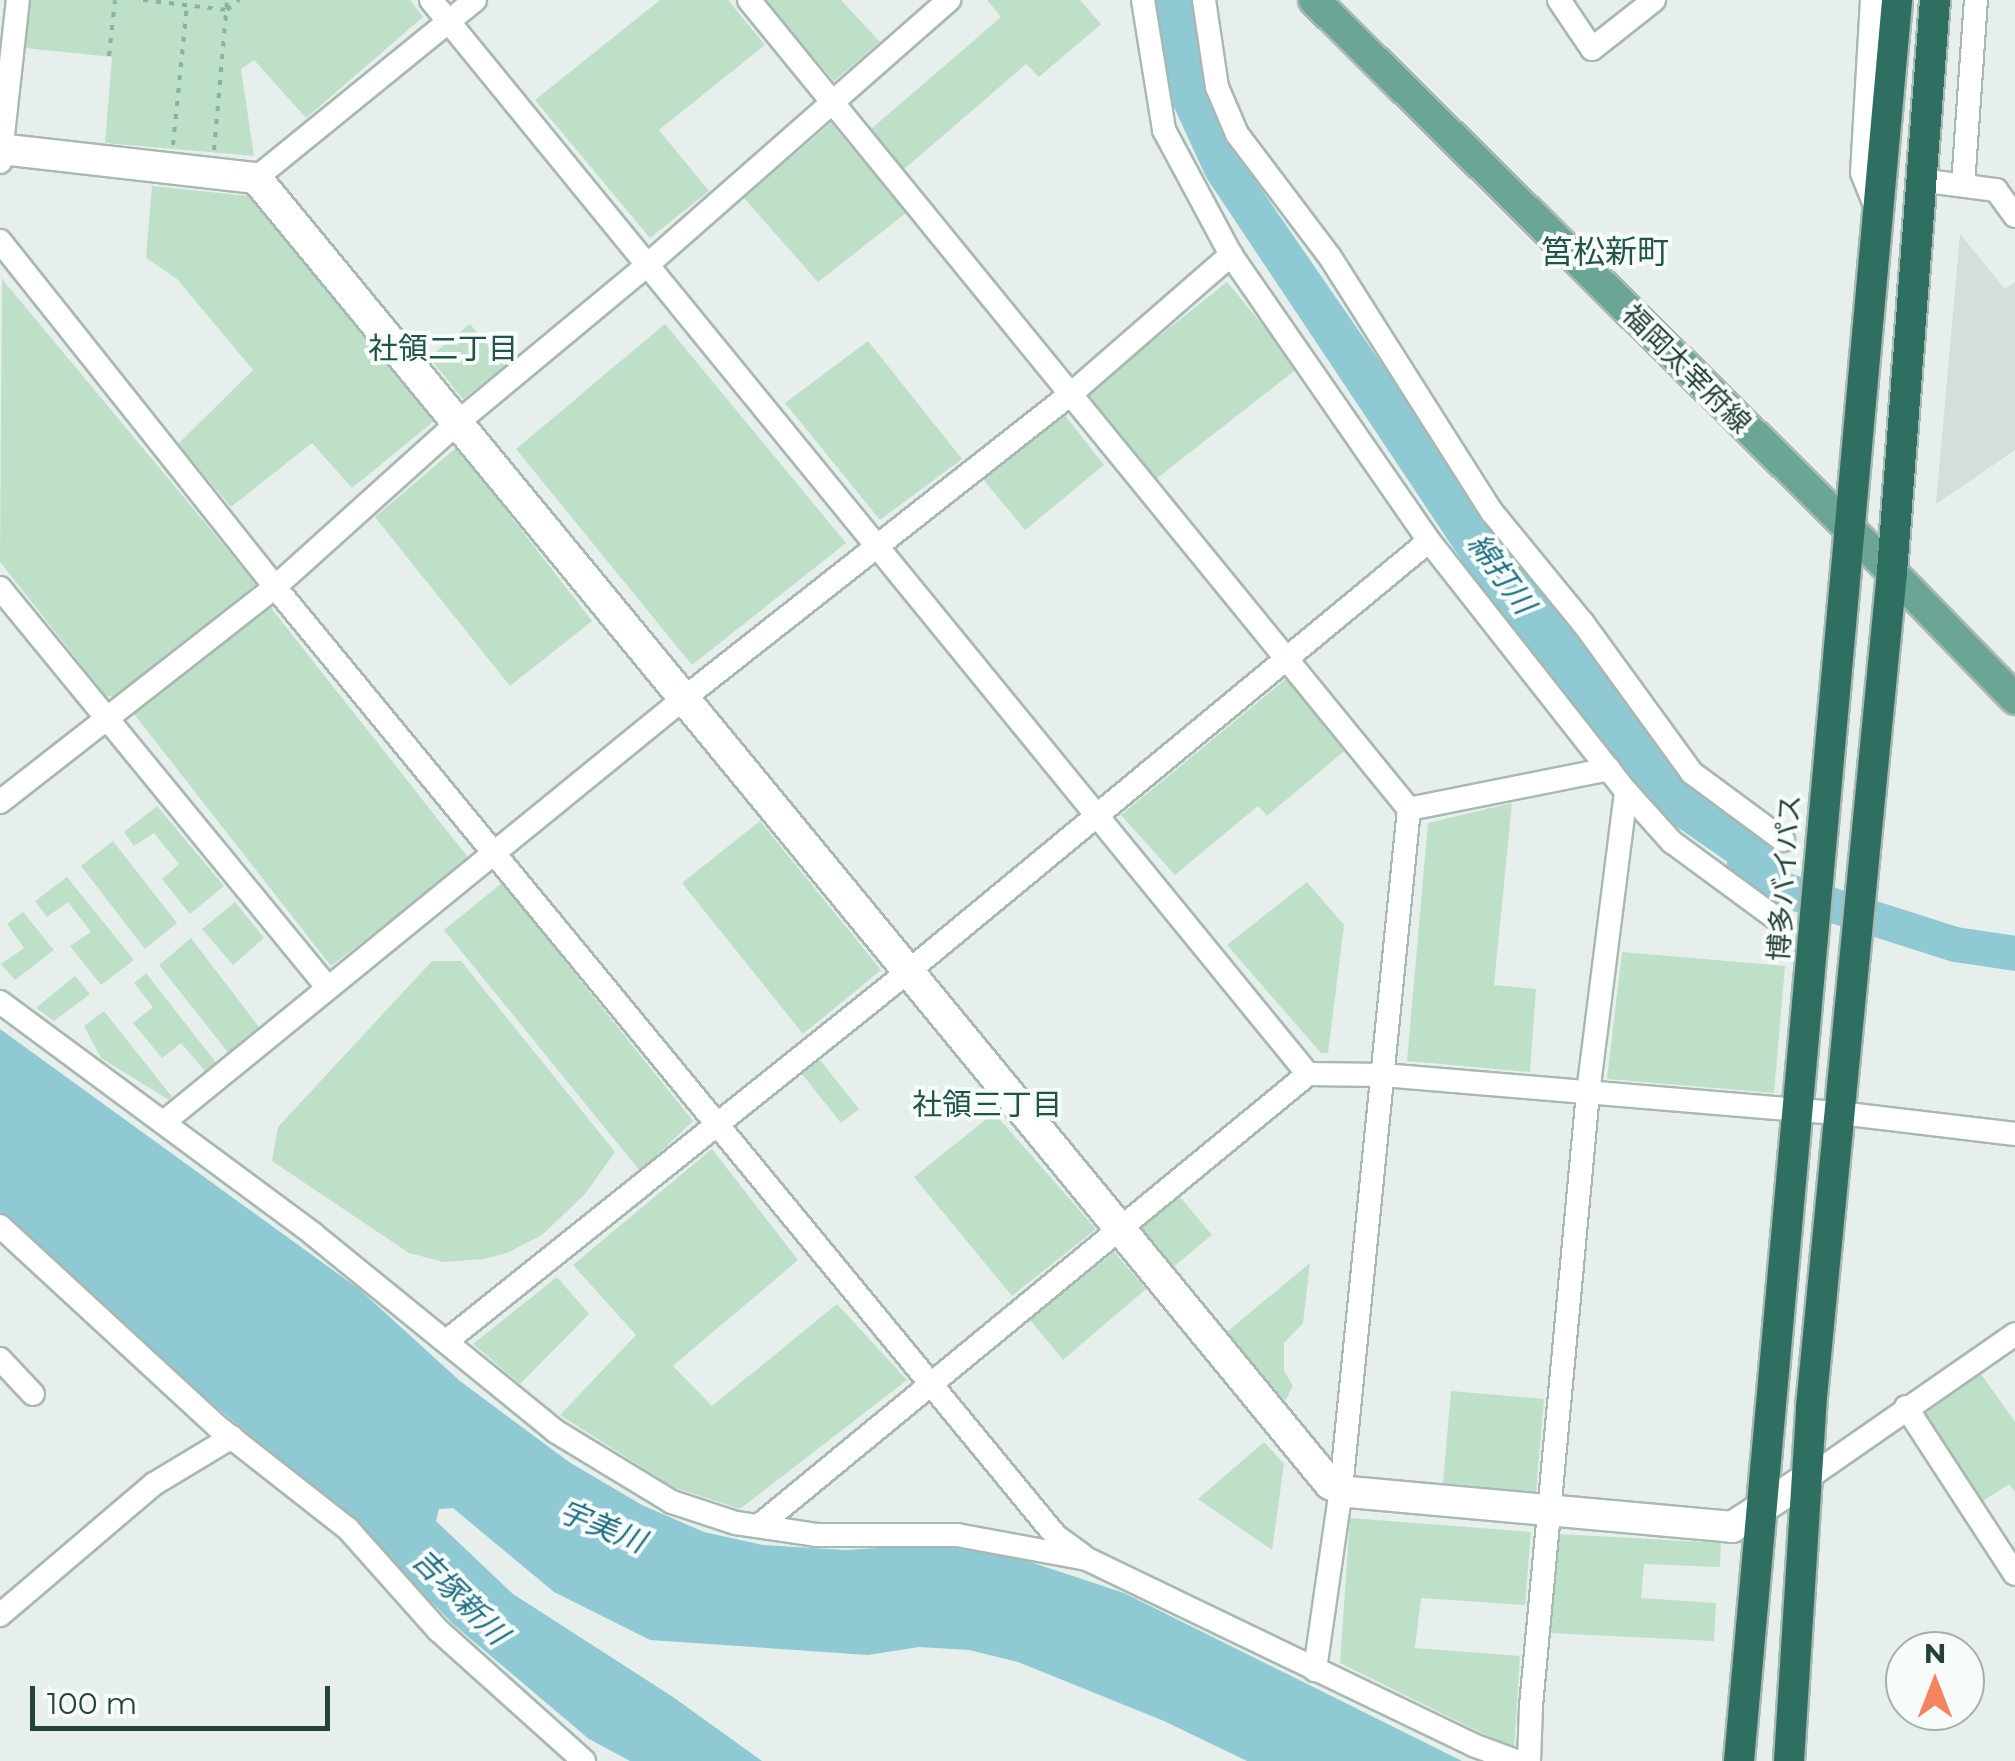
<!DOCTYPE html>
<html>
<head>
<meta charset="utf-8">
<style>
  body { margin:0 }
  #map { position:relative; width:2015px; height:1761px; overflow:hidden; background:#e6efeb; font-family:Montserrat,"Noto Sans JP",sans-serif }
  div>[style] { position:absolute }
  [style*='--x'] { left:calc(var(--x)*1px); top:calc(var(--y)*1px); width:calc(var(--w)*1px); rotate:calc(var(--a)*1deg) }
  .built>* { inset:0; background:#d4dfda }
  .green>* { inset:0; background:#bfe0c8 }
  .water>* { inset:0; background:#8ec9d4 }
  .river>* { height:35px; margin:-17.5px; padding:0 17.5px; transform-origin:17.5px; border-radius:17.5px; background:#8ec9d4 }
  .path>* { height:4px; margin-top:-2px; transform-origin:0; background:repeating-linear-gradient(90deg,#86b3a5 0 5px,transparent 0 13px) }
  .roads { filter:drop-shadow(2px 0 #a8b8b2) drop-shadow(-2px 0 #a8b8b2) drop-shadow(0 2px #a8b8b2) drop-shadow(0 -2px #a8b8b2) }
  .street>* { height:22px; margin:-11px; padding:0 11px; transform-origin:11px; border-radius:11px; background:#fff }
  .secondary>* { height:30px; margin:-15px; padding:0 15px; transform-origin:15px; border-radius:15px; background:#fff }
  .primary>* { height:30px; margin:-15px; padding:0 15px; transform-origin:15px; border-radius:15px; background:#6aa596 }
  .highway>* { height:30px; margin:-15px; padding:0 15px; transform-origin:15px; border-radius:15px; background:#2f6f62 }
  span { translate:-50% -50%; white-space:nowrap; text-align:center; line-height:1.15; -webkit-text-stroke:8px #f7fbf9; paint-order:stroke }
  .street-label { font-size:28px; color:#24423a }
  .neighbourhood-label { font-size:30px; color:#1f5548 }
  .water-label { font-size:30px; color:#1c6f80; font-style:italic }
  .quarter-label { font-size:32px; color:#1f5548 }
  .north { position:absolute; left:1885px; top:1631px; width:100px; height:100px; box-sizing:border-box; background:#f7fbf9; border:2px solid #a3b1ad; border-radius:50%; rotate:0deg; font-size:28px; font-weight:700; line-height:40px; text-align:center; color:#24423a }
  .north::after { content:''; display:block; margin:auto; width:35px; height:45px; background:#f4845f; clip-path:polygon(50% 0,100% 100%,50% 72%,0 100%) }
  .scale { position:absolute; left:30px; top:1686px; width:300px; height:45px; box-sizing:border-box; border:5px solid #24423a; border-top:0; padding-left:12px; font-size:30px; line-height:35px; white-space:nowrap; color:#24423a; -webkit-text-stroke:8px #f7fbf9; paint-order:stroke }
</style>
</head>
<body>
<div id="map">
  <div class="built">
    <i style="clip-path:polygon(1960px 234px,2005px 289px,2015px 282px,2015px 450px,1936px 504px)"></i>
  </div>
  <div class="green">
    <i style="clip-path:polygon(30px 0,410px 0,423px 17px,306px 118px,254px 60px,241px 69px,254px 156px,105px 143px,112px 57px,25px 48px)"></i>
    <i style="clip-path:polygon(660px 0,728px 0,765px 45px,659px 130px,709px 191px,650px 238px,535px 100px)"></i>
    <i style="clip-path:polygon(765px 0,841px 0,880px 42px,834px 81px)"></i>
    <i style="clip-path:polygon(987px 0,1080px 0,1101px 24px,1039px 77px,1026px 64px,903px 170px,870px 130px,1001px 17px)"></i>
    <i style="clip-path:polygon(831px 123px,906px 213px,818px 282px,744px 198px)"></i>
    <i style="clip-path:polygon(152px 186px,249px 196px,434px 421px,352px 488px,312px 443px,231px 507px,178px 444px,253px 370px,177px 279px,146px 258px)"></i>
    <i style="clip-path:polygon(2px 279px,256px 584px,118px 697px,106px 696px,0 562px)"></i>
    <i style="clip-path:polygon(1227px 282px,1298px 368px,1156px 479px,1085px 395px)"></i>
    <i style="clip-path:polygon(470px 324px,505px 366px,463px 399px,429px 357px)"></i>
    <i style="clip-path:polygon(665px 324px,846px 543px,692px 665px,516px 449px)"></i>
    <i style="clip-path:polygon(868px 341px,962px 459px,880px 520px,785px 403px)"></i>
    <i style="clip-path:polygon(1064px 414px,1104px 465px,1025px 530px,983px 479px)"></i>
    <i style="clip-path:polygon(457px 447px,592px 621px,510px 686px,375px 517px)"></i>
    <i style="clip-path:polygon(271px 608px,470px 860px,331px 966px,134px 714px)"></i>
    <i style="clip-path:polygon(1286px 679px,1348px 748px,1267px 816px,1258px 806px,1175px 875px,1121px 815px)"></i>
    <i style="clip-path:polygon(1512px 803px,1494px 985px,1536px 989px,1530px 1072px,1407px 1061px,1428px 823px)"></i>
    <i style="clip-path:polygon(157px 806px,224px 886px,190px 914px,162px 879px,179px 864px,154px 833px,134px 846px,124px 832px)"></i>
    <i style="clip-path:polygon(760px 821px,881px 970px,803px 1034px,682px 883px)"></i>
    <i style="clip-path:polygon(113px 841px,177px 923px,145px 949px,81px 866px)"></i>
    <i style="clip-path:polygon(67px 877px,134px 960px,101px 985px,70px 946px,91px 932px,68px 902px,47px 917px,35px 901px)"></i>
    <i style="clip-path:polygon(1307px 882px,1344px 925px,1328px 1053px,1321px 1053px,1227px 945px)"></i>
    <i style="clip-path:polygon(502px 883px,693px 1121px,640px 1171px,444px 930px)"></i>
    <i style="clip-path:polygon(235px 902px,264px 938px,233px 965px,202px 929px)"></i>
    <i style="clip-path:polygon(23px 912px,54px 950px,15px 980px,1px 964px,24px 948px,7px 924px)"></i>
    <i style="clip-path:polygon(191px 938px,262px 1031px,230px 1055px,159px 965px)"></i>
    <i style="clip-path:polygon(1622px 952px,1785px 966px,1774px 1093px,1607px 1079px)"></i>
    <i style="clip-path:polygon(432px 961px,461px 961px,615px 1152px,585px 1194px,542px 1235px,507px 1253px,484px 1259px,444px 1262px,409px 1253px,272px 1161px,278px 1127px)"></i>
    <i style="clip-path:polygon(146px 973px,217px 1064px,206px 1072px,181px 1043px,162px 1058px,133px 1023px,153px 1007px,134px 983px)"></i>
    <i style="clip-path:polygon(75px 976px,90px 994px,54px 1021px,36px 1008px)"></i>
    <i style="clip-path:polygon(104px 1011px,172px 1097px,169px 1100px,101px 1058px,84px 1026px)"></i>
    <i style="clip-path:polygon(820px 1060px,859px 1109px,841px 1123px,802px 1074px)"></i>
    <i style="clip-path:polygon(994px 1113px,1096px 1229px,1012px 1296px,914px 1177px)"></i>
    <i style="clip-path:polygon(712px 1149px,798px 1260px,673px 1366px,712px 1406px,837px 1304px,907px 1380px,740px 1509px,673px 1487px,560px 1415px,636px 1335px,573px 1265px)"></i>
    <i style="clip-path:polygon(1180px 1197px,1212px 1235px,1172px 1268px,1137px 1230px)"></i>
    <i style="clip-path:polygon(1114px 1252px,1146px 1289px,1063px 1360px,1030px 1320px)"></i>
    <i style="clip-path:polygon(1310px 1263px,1303px 1323px,1284px 1343px,1284px 1371px,1293px 1386px,1285px 1401px,1227px 1332px)"></i>
    <i style="clip-path:polygon(557px 1277px,589px 1314px,520px 1384px,473px 1344px)"></i>
    <i style="clip-path:polygon(1981px 1374px,2015px 1422px,2015px 1492px,2009px 1484px,1977px 1505px,1920px 1417px)"></i>
    <i style="clip-path:polygon(1451px 1391px,1544px 1399px,1536px 1492px,1443px 1483px)"></i>
    <i style="clip-path:polygon(1264px 1442px,1284px 1464px,1272px 1550px,1198px 1499px)"></i>
    <i style="clip-path:polygon(1350px 1518px,1531px 1532px,1525px 1605px,1421px 1598px,1415px 1648px,1520px 1656px,1514px 1749px,1340px 1663px)"></i>
    <i style="clip-path:polygon(1560px 1534px,1721px 1543px,1720px 1567px,1644px 1564px,1641px 1598px,1716px 1603px,1714px 1641px,1549px 1633px)"></i>
  </div>
  <div class="water">
    <i style="clip-path:polygon(1153px 0,1195px 0,1228px 141px,1525px 572px,1697px 785px,1780px 845px,1784px 901px,1664px 818px,1478px 585px,1206px 177px,1168px 94px)"></i>
    <i style="clip-path:polygon(0 1029px,359px 1289px,460px 1381px,569px 1462px,642px 1505px,704px 1532px,763px 1545px,845px 1550px,944px 1544px,985px 1547px,1124px 1593px,1462px 1761px,1247px 1761px,1164px 1721px,1018px 1662px,969px 1650px,919px 1647px,868px 1655px,650px 1640px,554px 1592px,453px 1508px,439px 1509px,436px 1521px,513px 1594px,673px 1697px,762px 1761px,630px 1761px,589px 1739px,453px 1624px,353px 1521px,118px 1325px,0 1212px)"></i>
  </div>
  <div class="river">
    <i style="--x:1744;--y:863;--w:40;--a:37"></i>
    <i style="--x:1776;--y:887;--w:188;--a:17.7"></i>
    <i style="--x:1955;--y:944;--w:61;--a:8.5"></i>
  </div>
  <div class="path">
    <i style="--x:143;--y:0;--w:85;--a:6.8"></i>
    <i style="--x:227;--y:10;--w:16;--a:-40"></i>
    <i style="--x:109;--y:56;--w:56;--a:-83.9"></i>
    <i style="--x:173;--y:145;--w:141;--a:-84.3"></i>
    <i style="--x:214;--y:150;--w:151;--a:-85"></i>
  </div>
  <div class="roads">
    <div class="street">
      <i style="--x:431;--y:0;--w:1387;--a:50.77"></i>
      <i style="--x:1308;--y:1074;--w:75;--a:0.8"></i>
      <i style="--x:1383;--y:1075;--w:458;--a:4.8"></i>
      <i style="--x:1839;--y:1113;--w:177;--a:6.8"></i>
      <i style="--x:749;--y:0;--w:1044;--a:50.79"></i>
      <i style="--x:1409;--y:809;--w:683;--a:95.71"></i>
      <i style="--x:1341;--y:1489;--w:183;--a:98.2"></i>
      <i style="--x:1143;--y:0;--w:132;--a:80.8"></i>
      <i style="--x:1164;--y:130;--w:142;--a:61.8"></i>
      <i style="--x:1231;--y:255;--w:348;--a:55.3"></i>
      <i style="--x:1429;--y:541;--w:318;--a:51.8"></i>
      <i style="--x:1626;--y:791;--w:69;--a:48"></i>
      <i style="--x:1672;--y:842;--w:127;--a:36.3"></i>
      <i style="--x:1204;--y:0;--w:88;--a:81.5"></i>
      <i style="--x:1217;--y:87;--w:51;--a:66.9"></i>
      <i style="--x:1237;--y:134;--w:154;--a:52.9"></i>
      <i style="--x:1330;--y:257;--w:302;--a:57.6"></i>
      <i style="--x:1492;--y:512;--w:144;--a:50.7"></i>
      <i style="--x:1583;--y:623;--w:185;--a:54"></i>
      <i style="--x:1692;--y:773;--w:113;--a:36.4"></i>
      <i style="--x:1559;--y:0;--w:59;--a:56"></i>
      <i style="--x:1592;--y:49;--w:79;--a:-38.3"></i>
      <i style="--x:1872;--y:0;--w:173;--a:93.3"></i>
      <i style="--x:1862;--y:173;--w:38;--a:68"></i>
      <i style="--x:0;--y:162;--w:163;--a:-83.7"></i>
      <i style="--x:256;--y:178;--w:282;--a:-39.1"></i>
      <i style="--x:1920;--y:180;--w:77;--a:7.5"></i>
      <i style="--x:1996;--y:190;--w:32;--a:54"></i>
      <i style="--x:1963;--y:185;--w:185;--a:-86"></i>
      <i style="--x:0;--y:241;--w:442;--a:51.5"></i>
      <i style="--x:275;--y:587;--w:1229;--a:50.55"></i>
      <i style="--x:1056;--y:1536;--w:31;--a:36"></i>
      <i style="--x:0;--y:588;--w:517;--a:50.65"></i>
      <i style="--x:0;--y:802;--w:349;--a:-38"></i>
      <i style="--x:275;--y:587;--w:245;--a:-42"></i>
      <i style="--x:457;--y:423;--w:244;--a:-39.7"></i>
      <i style="--x:645;--y:267;--w:405;--a:-41.3"></i>
      <i style="--x:1409;--y:809;--w:204;--a:-11.3"></i>
      <i style="--x:0;--y:1002;--w:390;--a:36.5"></i>
      <i style="--x:313;--y:1234;--w:312;--a:39.1"></i>
      <i style="--x:555;--y:1431;--w:137;--a:31.3"></i>
      <i style="--x:672;--y:1502;--w:67;--a:18.2"></i>
      <i style="--x:736;--y:1523;--w:81;--a:8.5"></i>
      <i style="--x:816;--y:1535;--w:141;--a:0"></i>
      <i style="--x:957;--y:1535;--w:132;--a:10.5"></i>
      <i style="--x:1087;--y:1559;--w:428;--a:25.7"></i>
      <i style="--x:1473;--y:1745;--w:46;--a:20.4"></i>
      <i style="--x:164;--y:1122;--w:670;--a:-39.18"></i>
      <i style="--x:683;--y:699;--w:495;--a:-38.2"></i>
      <i style="--x:1072;--y:393;--w:211;--a:-41"></i>
      <i style="--x:0;--y:1226;--w:297;--a:42.7"></i>
      <i style="--x:218;--y:1427;--w:165;--a:38.1"></i>
      <i style="--x:348;--y:1529;--w:135;--a:48.3"></i>
      <i style="--x:438;--y:1630;--w:196;--a:41.9"></i>
      <i style="--x:448;--y:1340;--w:592;--a:-38.69"></i>
      <i style="--x:910;--y:970;--w:673;--a:-39.58"></i>
      <i style="--x:0;--y:1359;--w:48;--a:46.7"></i>
      <i style="--x:1906;--y:1407;--w:199;--a:56.9"></i>
      <i style="--x:1808;--y:1478;--w:252;--a:-34.8"></i>
      <i style="--x:761;--y:1524;--w:708;--a:-39.44"></i>
      <i style="--x:0;--y:1615;--w:202;--a:-40.4"></i>
      <i style="--x:154;--y:1484;--w:91;--a:-31.1"></i>
      <i style="--x:1529;--y:1761;--w:55;--a:-87.9"></i>
      <i style="--x:1531;--y:1706;--w:616;--a:-84.69"></i>
      <i style="--x:1588;--y:1093;--w:304;--a:-82.8"></i>
    </div>
    <div class="secondary">
      <i style="--x:0;--y:149;--w:258;--a:6.5"></i>
      <i style="--x:256;--y:178;--w:1691;--a:50.57"></i>
      <i style="--x:1330;--y:1484;--w:21;--a:23"></i>
      <i style="--x:1349;--y:1492;--w:385;--a:5.2"></i>
      <i style="--x:1732;--y:1527;--w:90;--a:-32.8"></i>
    </div>
    <div class="primary">
      <i style="--x:1314;--y:0;--w:750;--a:44.62"></i>
      <i style="--x:1848;--y:527;--w:240;--a:45.8"></i>
    </div>
    <div class="highway">
      <i style="--x:1739;--y:1761;--w:1768;--a:-84.87"></i>
      <i style="--x:1789;--y:1761;--w:355;--a:-86.4"></i>
      <i style="--x:1811;--y:1407;--w:839;--a:-84.46"></i>
      <i style="--x:1892;--y:572;--w:574;--a:-85.7"></i>
    </div>
  </div>
  <div class="street-label">
    <span style="left:1687px;top:369px;rotate:45deg">福岡太宰府線</span>
    <span style="left:1784px;top:878px;rotate:-86deg">博多バイパス</span>
  </div>
  <div class="neighbourhood-label">
    <span style="left:443px;top:349px">社領二丁目</span>
    <span style="left:987px;top:1105px">社領三丁目</span>
  </div>
  <div class="water-label">
    <span style="left:1501px;top:574px;rotate:54deg">綿打川</span>
    <span style="left:602px;top:1527px;rotate:22deg">宇美川</span>
    <span style="left:460px;top:1597px;rotate:45deg">吉塚新川</span>
  </div>
  <div class="quarter-label">
    <span style="left:1605px;top:252px">筥松新町</span>
  </div>
  <div class="north">N</div>
  <div class="scale">100 m</div>
</div>
</body>
</html>
